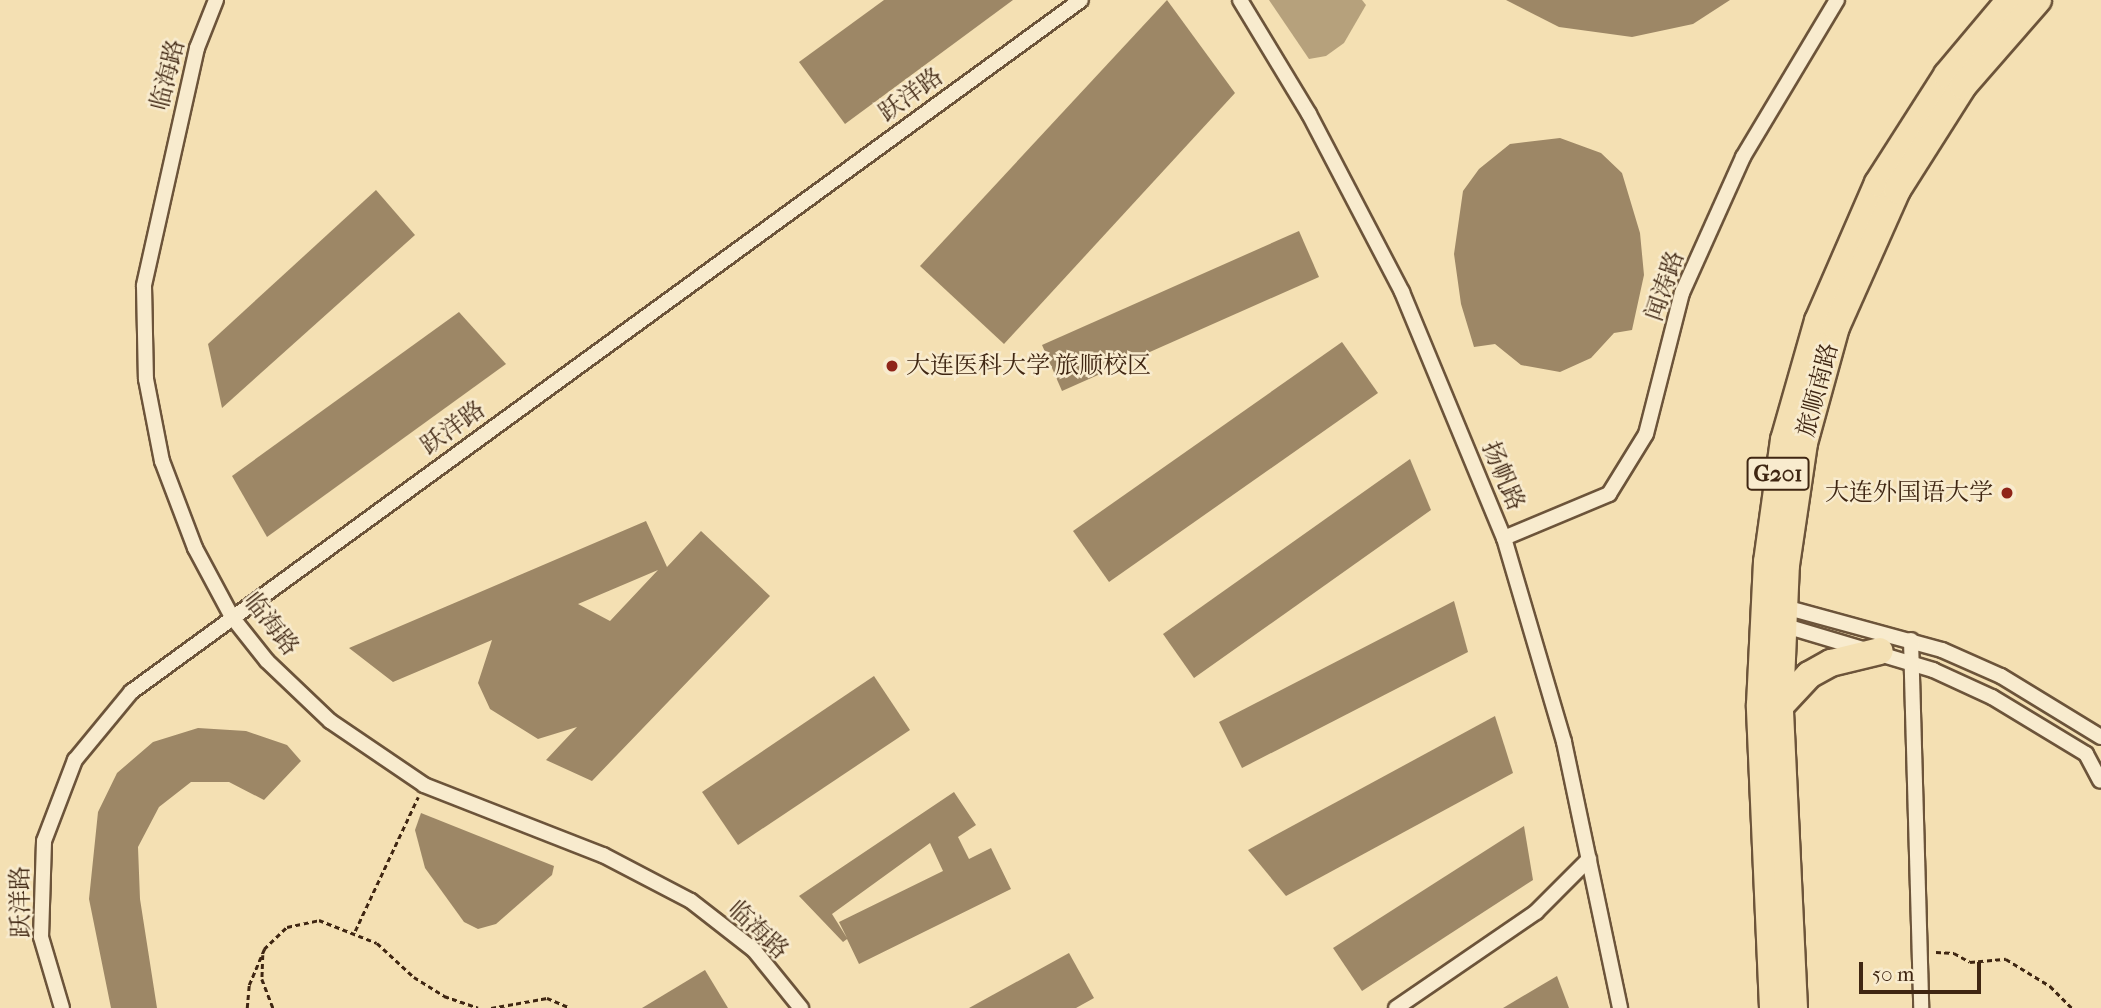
<!DOCTYPE html>
<html>
<head>
<meta charset="utf-8">
<style>
  body { margin:0 }
  #map { position:relative; width:2101px; height:1008px; overflow:hidden; background:#f4e0b3; font-family:"IM FELL French Canon","Noto Serif SC",serif }
  div>[style] { position:absolute }
  [style*='--x'] { left:calc(var(--x)*1px); top:calc(var(--y)*1px); width:calc(var(--w)*1px); rotate:calc(var(--a)*1deg) }
  .water>* { inset:0; background:#b6a17c }
  .building>* { inset:0; background:#9d8766 }
  .path>* { height:2.5px; margin-top:-1.25px; transform-origin:0; background:repeating-linear-gradient(90deg,#3f2612 0 5px,transparent 0 8.5px) }
  .roads { filter:drop-shadow(2px 0 #6c543a) drop-shadow(-2px 0 #6c543a) drop-shadow(0 2px #6c543a) drop-shadow(0 -2px #6c543a) }
  .street>* { height:14px; margin:-7px; padding:0 7px; transform-origin:7px; border-radius:7px; background:#f8ebce }
  .highway>* { height:26px; margin:-13px; padding:0 13px; transform-origin:13px; border-radius:13px; background:#f4e0b3 }
  .dots>* { width:19px; height:19px; translate:-50% -50%; box-sizing:border-box; border:4px solid #f8ebce; border-radius:50% }
  span { translate:-50% -50%; white-space:nowrap; text-align:center; line-height:1.15; -webkit-text-stroke:5px #f8ebce; paint-order:stroke }
  .shield-label span { padding:2px 5px; background:#f8ebce; border:2px solid; border-radius:5px; -webkit-text-stroke-width:0 }
  .shield-label { font-size:23px; color:#3f2612; font-weight:700 }
  .street-label { font-size:24px; color:#3f2612 }
  .poi-label { font-size:24px; color:#3f2612 }
  .left { translate:0 -50%; text-align:left }
  .right { translate:-100% -50%; text-align:right }
  .scale { position:absolute; left:1859px; top:962px; width:122px; height:32px; box-sizing:border-box; border:4px solid #3f2612; border-top:0; padding-left:9px; font-size:21px; line-height:24px; white-space:nowrap; color:#3f2612; -webkit-text-stroke:5px #f8ebce; paint-order:stroke }
</style>
</head>
<body>
<div id="map">
  <div class="water">
    <i style="clip-path:polygon(1269px 0,1362px 0,1366px 5px,1344px 43px,1326px 56px,1309px 59px)"></i>
  </div>
  <div class="building">
    <i style="clip-path:polygon(884px 0,1013px 0,845px 124px,799px 62px)"></i>
    <i style="clip-path:polygon(1167px 0,1235px 93px,1004px 344px,920px 266px)"></i>
    <i style="clip-path:polygon(1506px 0,1730px 0,1693px 24px,1632px 37px,1559px 27px)"></i>
    <i style="clip-path:polygon(1560px 138px,1601px 153px,1622px 173px,1640px 233px,1644px 275px,1632px 330px,1614px 333px,1591px 358px,1560px 372px,1521px 365px,1495px 344px,1474px 347px,1461px 304px,1454px 254px,1463px 191px,1479px 169px,1510px 144px)"></i>
    <i style="clip-path:polygon(376px 190px,415px 235px,222px 408px,208px 344px)"></i>
    <i style="clip-path:polygon(1299px 231px,1319px 277px,1062px 391px,1042px 345px)"></i>
    <i style="clip-path:polygon(459px 312px,506px 364px,267px 537px,232px 476px)"></i>
    <i style="clip-path:polygon(1342px 342px,1378px 393px,1109px 582px,1073px 531px)"></i>
    <i style="clip-path:polygon(1410px 459px,1431px 510px,1194px 678px,1163px 634px)"></i>
    <i style="clip-path:polygon(evenodd,646px 521px,667px 567px,701px 531px,770px 596px,592px 781px,546px 760px,577px 727px,538px 739px,490px 709px,478px 683px,492px 640px,393px 682px,349px 648px,646px 521px,658px 570px,610px 621px,578px 604px,658px 570px)"></i>
    <i style="clip-path:polygon(1454px 601px,1468px 652px,1242px 768px,1219px 722px)"></i>
    <i style="clip-path:polygon(874px 676px,910px 730px,738px 845px,702px 792px)"></i>
    <i style="clip-path:polygon(1495px 716px,1513px 773px,1286px 896px,1248px 850px)"></i>
    <i style="clip-path:polygon(198px 728px,246px 731px,287px 745px,301px 761px,264px 800px,229px 782px,191px 782px,159px 807px,138px 847px,140px 899px,157px 1008px,111px 1008px,89px 899px,98px 812px,117px 773px,153px 742px)"></i>
    <i style="clip-path:polygon(evenodd,954px 792px,976px 825px,958px 837px,969px 859px,991px 848px,1011px 889px,859px 964px,847px 939px,843px 942px,799px 896px,954px 792px,930px 843px,943px 871px,839px 922px,847px 938px,832px 914px,930px 843px)"></i>
    <i style="clip-path:polygon(421px 813px,554px 866px,552px 875px,496px 924px,478px 929px,464px 922px,425px 868px,415px 830px)"></i>
    <i style="clip-path:polygon(1524px 826px,1533px 880px,1362px 991px,1333px 948px)"></i>
    <i style="clip-path:polygon(1069px 953px,1094px 998px,1076px 1008px,969px 1008px)"></i>
    <i style="clip-path:polygon(705px 970px,728px 1008px,642px 1008px)"></i>
    <i style="clip-path:polygon(1557px 976px,1569px 1008px,1503px 1008px)"></i>
  </div>
  <div class="path">
    <i style="--x:355;--y:931;--w:148;--a:-64.8"></i>
    <i style="--x:1936;--y:952;--w:18;--a:3"></i>
    <i style="--x:1954;--y:953;--w:18;--a:29"></i>
    <i style="--x:1970;--y:962;--w:36;--a:-5"></i>
    <i style="--x:2006;--y:959;--w:52;--a:31.5"></i>
    <i style="--x:2050;--y:986;--w:31;--a:45"></i>
    <i style="--x:263;--y:955;--w:24;--a:92"></i>
    <i style="--x:262;--y:979;--w:31;--a:69"></i>
    <i style="--x:247;--y:1008;--w:23;--a:-85"></i>
    <i style="--x:249;--y:985;--w:39;--a:-67"></i>
    <i style="--x:264;--y:949;--w:32;--a:-44"></i>
    <i style="--x:287;--y:927;--w:33;--a:-12"></i>
    <i style="--x:319;--y:920;--w:62;--a:21.6"></i>
    <i style="--x:377;--y:943;--w:50;--a:42.6"></i>
    <i style="--x:414;--y:977;--w:36;--a:32"></i>
    <i style="--x:444;--y:996;--w:36;--a:19"></i>
    <i style="--x:491;--y:1008;--w:57;--a:-10.1"></i>
    <i style="--x:547;--y:998;--w:25;--a:23"></i>
  </div>
  <div class="roads">
    <div class="street">
      <i style="--x:216;--y:0;--w:52;--a:111.6"></i>
      <i style="--x:197;--y:48;--w:244;--a:102.6"></i>
      <i style="--x:144;--y:286;--w:93;--a:88.8"></i>
      <i style="--x:146;--y:379;--w:84;--a:79"></i>
      <i style="--x:162;--y:461;--w:93;--a:69.2"></i>
      <i style="--x:195;--y:548;--w:78;--a:61.8"></i>
      <i style="--x:232;--y:617;--w:56;--a:51.5"></i>
      <i style="--x:267;--y:661;--w:87;--a:43.6"></i>
      <i style="--x:330;--y:721;--w:114;--a:34.2"></i>
      <i style="--x:424;--y:785;--w:192;--a:21.4"></i>
      <i style="--x:603;--y:855;--w:99;--a:27.6"></i>
      <i style="--x:691;--y:901;--w:80;--a:37.9"></i>
      <i style="--x:754;--y:950;--w:75;--a:51"></i>
      <i style="--x:1240;--y:0;--w:133;--a:58.8"></i>
      <i style="--x:1309;--y:114;--w:201;--a:62.4"></i>
      <i style="--x:1402;--y:292;--w:266;--a:67.5"></i>
      <i style="--x:1504;--y:538;--w:213;--a:73.6"></i>
      <i style="--x:1564;--y:742;--w:272;--a:78.1"></i>
      <i style="--x:1504;--y:538;--w:114;--a:-22.7"></i>
      <i style="--x:1609;--y:494;--w:70;--a:-58.3"></i>
      <i style="--x:1646;--y:434;--w:146;--a:-75.7"></i>
      <i style="--x:1682;--y:293;--w:149;--a:-65.8"></i>
      <i style="--x:1743;--y:157;--w:183;--a:-59.1"></i>
      <i style="--x:1781;--y:606;--w:167;--a:15.3"></i>
      <i style="--x:1942;--y:650;--w:64;--a:23.8"></i>
      <i style="--x:2001;--y:676;--w:117;--a:31.4"></i>
      <i style="--x:1779;--y:624;--w:161;--a:16.6"></i>
      <i style="--x:1933;--y:670;--w:65;--a:24.6"></i>
      <i style="--x:1992;--y:697;--w:110;--a:31.2"></i>
      <i style="--x:2086;--y:754;--w:30;--a:62"></i>
      <i style="--x:1911;--y:640;--w:368;--a:88.4"></i>
      <i style="--x:62;--y:1008;--w:74;--a:-106.5"></i>
      <i style="--x:41;--y:937;--w:96;--a:-88.2"></i>
      <i style="--x:44;--y:841;--w:87;--a:-69.1"></i>
      <i style="--x:75;--y:760;--w:88;--a:-50.5"></i>
      <i style="--x:131;--y:692;--w:1175;--a:-36.07"></i>
      <i style="--x:1396;--y:1008;--w:170;--a:-34.4"></i>
      <i style="--x:1536;--y:912;--w:75;--a:-45"></i>
    </div>
    <div class="highway">
      <i style="--x:1780;--y:706;--w:42;--a:-46.9"></i>
      <i style="--x:1809;--y:675;--w:25;--a:-29"></i>
      <i style="--x:1831;--y:663;--w:50;--a:-13.8"></i>
      <i style="--x:1773;--y:1008;--w:303;--a:-92.5"></i>
      <i style="--x:1760;--y:705;--w:143;--a:-87.2"></i>
      <i style="--x:1767;--y:562;--w:123;--a:-82.1"></i>
      <i style="--x:1784;--y:440;--w:124;--a:-74.1"></i>
      <i style="--x:1818;--y:321;--w:150;--a:-66.5"></i>
      <i style="--x:1878;--y:183;--w:128;--a:-57.4"></i>
      <i style="--x:1947;--y:75;--w:98;--a:-50"></i>
      <i style="--x:1794;--y:1008;--w:302;--a:-92.7"></i>
      <i style="--x:1780;--y:706;--w:141;--a:-87.6"></i>
      <i style="--x:1786;--y:565;--w:123;--a:-81.6"></i>
      <i style="--x:1804;--y:443;--w:120;--a:-74.6"></i>
      <i style="--x:1836;--y:327;--w:150;--a:-66"></i>
      <i style="--x:1897;--y:190;--w:123;--a:-57.6"></i>
      <i style="--x:1963;--y:86;--w:114;--a:-48.9"></i>
    </div>
  </div>
  <div class="dots">
    <i style="left:892px;top:366px;background:#8f2418"></i>
    <i style="left:2007px;top:493px;background:#8f2418"></i>
  </div>
  <div class="shield-label">
    <span style="left:1778px;top:474px">G201</span>
  </div>
  <div class="street-label">
    <span style="left:168px;top:75px;rotate:-76deg">临海路</span>
    <span style="left:911px;top:95px;rotate:-36deg">跃洋路</span>
    <span style="left:1665px;top:286px;rotate:-71deg">闻涛路</span>
    <span style="left:1818px;top:390px;rotate:-75deg">旅顺南路</span>
    <span style="left:453px;top:428px;rotate:-36deg">跃洋路</span>
    <span style="left:1503px;top:476px;rotate:67deg">扬帆路</span>
    <span style="left:271px;top:624px;rotate:52deg">临海路</span>
    <span style="left:21px;top:902px;rotate:-91deg">跃洋路</span>
    <span style="left:758px;top:930px;rotate:43deg">临海路</span>
  </div>
  <div class="poi-label">
    <span class="left" style="left:906px;top:366px">大连医科大学 旅顺校区</span>
    <span class="right" style="left:1993px;top:493px">大连外国语大学</span>
  </div>
  <div class="scale">50 m</div>
</div>
</body>
</html>
